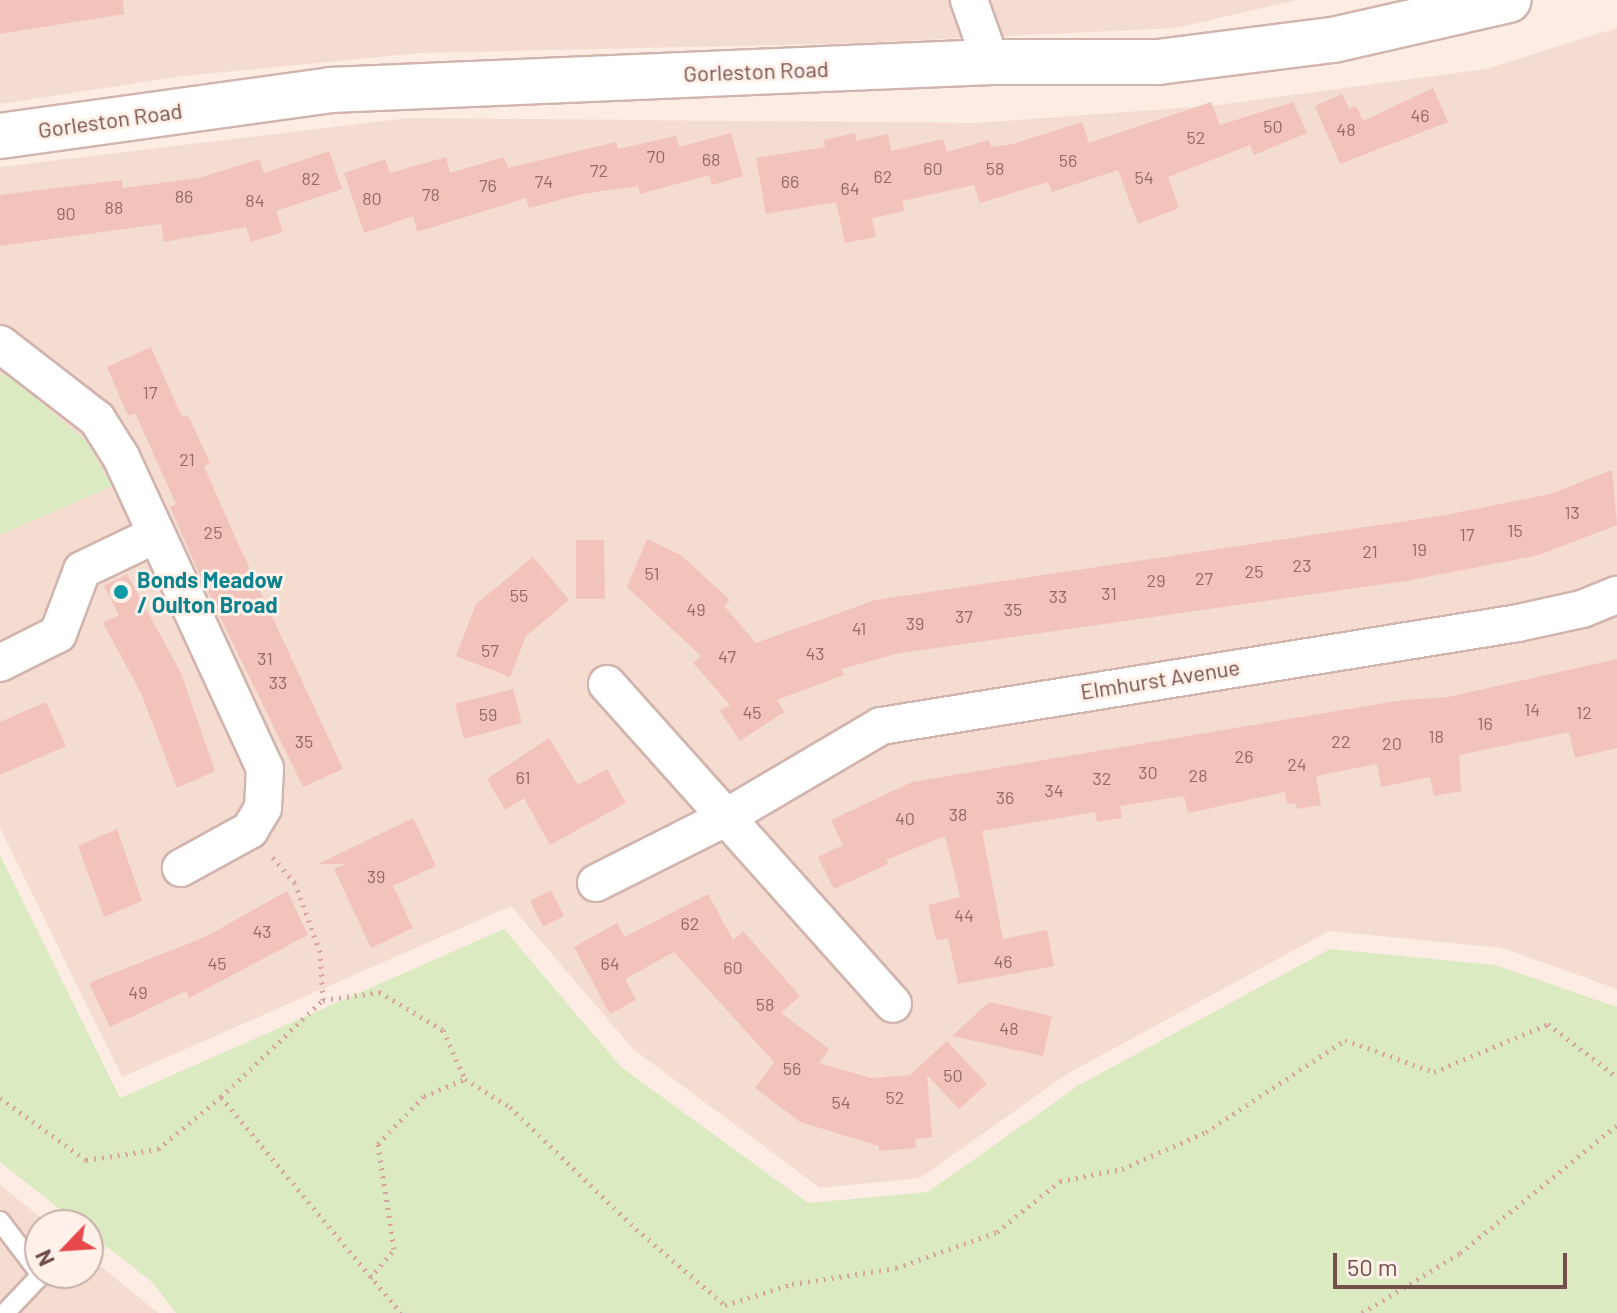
<!DOCTYPE html>
<html>
<head>
<meta charset="utf-8">
<style>
  body { margin:0 }
  #map { position:relative; width:1617px; height:1313px; overflow:hidden; background:#fcece3; font-family:Barlow,sans-serif }
  div>[style] { position:absolute }
  [style*='--x'] { left:calc(var(--x)*1px); top:calc(var(--y)*1px); width:calc(var(--w)*1px); rotate:calc(var(--a)*1deg) }
  .residential>* { inset:0; background:#f4dcd1 }
  .green>* { inset:0; background:#dceac2 }
  .building>* { inset:0; background:#f2c3bb }
  .path>* { height:5px; margin-top:-2.5px; transform-origin:0; background:repeating-linear-gradient(90deg,#d6a69e 0 2px,transparent 0 8px) }
  .roads { filter:drop-shadow(2px 0 #d0b4ad) drop-shadow(-2px 0 #d0b4ad) drop-shadow(0 2px #d0b4ad) drop-shadow(0 -2px #d0b4ad) }
  .service>* { height:18px; margin:-9px; padding:0 9px; transform-origin:9px; border-radius:9px; background:#fff }
  .minor>* { height:36px; margin:-18px; padding:0 18px; transform-origin:18px; border-radius:18px; background:#fff }
  .secondary>* { height:44px; margin:-22px; padding:0 22px; transform-origin:22px; border-radius:22px; background:#fff }
  .dots>* { width:22px; height:22px; translate:-50% -50%; box-sizing:border-box; border:4px solid #fff1e9; border-radius:50% }
  span { translate:-50% -50%; white-space:nowrap; text-align:center; line-height:1.15; -webkit-text-stroke:6px #fff1e9; paint-order:stroke }
  .number-label { font-size:18px; color:#946b66 }
  .number-label span { -webkit-text-stroke-width:0 }
  .street-label { font-size:22px; color:#744e49 }
  .culture-label { font-size:22px; color:#0d838f; font-weight:700 }
  .left { translate:0 -50%; text-align:left }
  .north { position:absolute; left:24px; top:1209px; width:80px; height:80px; box-sizing:border-box; background:#fff1e9; border:2px solid #c7b0a9; border-radius:50%; rotate:245deg; font-size:22px; font-weight:700; line-height:32px; text-align:center; color:#744e49 }
  .north::after { content:''; display:block; margin:auto; width:28px; height:36px; background:#e7484b; clip-path:polygon(50% 0,100% 100%,50% 72%,0 100%) }
  .scale { position:absolute; left:1333px; top:1253px; width:234px; height:36px; box-sizing:border-box; border:4px solid #744e49; border-top:0; padding-left:10px; font-size:24px; line-height:28px; white-space:nowrap; color:#744e49; -webkit-text-stroke:6px #fff1e9; paint-order:stroke }
</style>
</head>
<body>
<div id="map">
  <div class="residential">
    <i style="clip-path:polygon(0 0,1297px 0,1176px 28px,857px 43px,421px 53px,183px 76px,0 104px)"></i>
    <i style="clip-path:polygon(1617px 28px,1617px 989px,1503px 948px,1329px 931px,1067px 1074px,920px 1178px,820px 1188px,633px 1049px,511px 906px,122px 1077px,0 828px,0 167px,409px 118px,976px 123px,1210px 106px,1486px 69px)"></i>
    <i style="clip-path:polygon(0 1185px,50px 1225px,40px 1225px,40px 1273px,88px 1273px,88px 1256px,158px 1313px,0 1313px)"></i>
  </div>
  <div class="green">
    <i style="clip-path:polygon(5px 372px,85px 440px,112px 486px,0 535px,0 377px)"></i>
    <i style="clip-path:polygon(0 855px,120px 1098px,504px 929px,621px 1067px,808px 1203px,928px 1192px,1079px 1085px,1330px 949px,1495px 965px,1617px 1007px,1617px 1313px,176px 1313px,152px 1282px,88px 1232px,88px 1225px,80px 1225px,0 1162px)"></i>
  </div>
  <div class="building">
    <i style="clip-path:polygon(0 0,123px 0,124px 14px,0 34px)"></i>
    <i style="clip-path:polygon(1433px 88px,1448px 122px,1340px 164px,1315px 106px,1342px 94px,1349px 109px,1356px 106px,1363px 121px)"></i>
    <i style="clip-path:polygon(1211px 102px,1220px 125px,1293px 102px,1307px 133px,1254px 155px,1250px 145px,1168px 177px,1179px 208px,1138px 224px,1118px 170px,1052px 192px,1048px 182px,980px 203px,974px 185px,902px 201px,905px 211px,872px 218px,876px 237px,845px 243px,836px 202px,766px 214px,756px 158px,825px 147px,824px 140px,855px 133px,856px 141px,888px 134px,891px 151px,943px 139px,947px 152px,989px 140px,991px 147px,1013px 144px,1082px 122px,1089px 143px)"></i>
    <i style="clip-path:polygon(731px 133px,743px 176px,712px 185px,709px 175px,640px 194px,638px 186px,582px 194px,529px 208px,526px 198px,417px 232px,413px 216px,364px 233px,344px 173px,385px 159px,390px 173px,446px 157px,450px 173px,504px 157px,508px 168px,616px 142px,618px 149px,676px 136px,679px 147px)"></i>
    <i style="clip-path:polygon(329px 151px,342px 189px,276px 211px,283px 232px,251px 242px,246px 227px,164px 242px,161px 224px,0 246px,0 195px,122px 180px,123px 188px,199px 178px,259px 159px,264px 173px)"></i>
    <i style="clip-path:polygon(151px 347px,182px 417px,188px 415px,210px 463px,204px 466px,235px 537px,343px 769px,303px 787px,203px 582px,170px 507px,176px 504px,135px 413px,128px 416px,107px 367px)"></i>
    <i style="clip-path:polygon(1612px 470px,1617px 525px,1539px 555px,1406px 581px,900px 653px,841px 669px,844px 675px,777px 700px,784px 712px,740px 741px,720px 711px,730px 705px,693px 663px,701px 656px,627px 587px,647px 539px,681px 555px,730px 600px,724px 606px,756px 643px,875px 600px,1446px 515px,1550px 494px)"></i>
    <i style="clip-path:polygon(576px 540px,604px 540px,605px 599px,576px 599px)"></i>
    <i style="clip-path:polygon(533px 557px,569px 600px,526px 636px,510px 677px,456px 656px,476px 604px)"></i>
    <i style="clip-path:polygon(127px 574px,181px 673px,215px 771px,177px 788px,141px 693px,103px 623px,119px 615px,104px 586px)"></i>
    <i style="clip-path:polygon(1617px 659px,1617px 748px,1575px 758px,1569px 732px,1459px 755px,1461px 791px,1434px 796px,1430px 777px,1381px 787px,1377px 764px,1316px 776px,1321px 805px,1297px 809px,1296px 803px,1287px 804px,1285px 792px,1188px 813px,1184px 796px,1120px 806px,1122px 818px,1097px 822px,1095px 812px,982px 831px,1003px 939px,1047px 930px,1054px 966px,958px 984px,948px 938px,936px 940px,928px 905px,960px 897px,945px 836px,886px 860px,888px 864px,834px 889px,818px 857px,843px 845px,831px 820px,912px 782px,1402px 700px,1448px 697px)"></i>
    <i style="clip-path:polygon(513px 689px,522px 723px,464px 739px,455px 704px)"></i>
    <i style="clip-path:polygon(46px 702px,66px 746px,0 775px,0 722px)"></i>
    <i style="clip-path:polygon(549px 738px,578px 785px,607px 769px,626px 803px,550px 845px,524px 798px,505px 810px,487px 779px)"></i>
    <i style="clip-path:polygon(413px 818px,436px 866px,393px 886px,413px 928px,371px 948px,334px 869px,346px 864px,318px 864px)"></i>
    <i style="clip-path:polygon(117px 829px,142px 901px,104px 917px,78px 846px)"></i>
    <i style="clip-path:polygon(551px 890px,564px 916px,543px 927px,530px 901px)"></i>
    <i style="clip-path:polygon(287px 891px,308px 935px,189px 998px,186px 991px,110px 1027px,89px 983px,205px 937px)"></i>
    <i style="clip-path:polygon(708px 894px,733px 940px,743px 931px,800px 996px,781px 1013px,829px 1049px,819px 1063px,871px 1078px,910px 1075px,947px 1041px,987px 1084px,959px 1109px,927px 1075px,932px 1137px,915px 1139px,916px 1148px,879px 1151px,879px 1146px,800px 1122px,755px 1088px,774px 1062px,674px 952px,625px 979px,636px 1000px,610px 1014px,574px 947px,617px 923px,625px 937px)"></i>
    <i style="clip-path:polygon(989px 1002px,1052px 1016px,1043px 1056px,952px 1036px)"></i>
  </div>
  <div class="path">
    <i style="--x:323;--y:1000;--w:57;--a:-8.1"></i>
    <i style="--x:379;--y:992;--w:74;--a:30.7"></i>
    <i style="--x:443;--y:1030;--w:54;--a:65.8"></i>
    <i style="--x:221;--y:1097;--w:281;--a:50.2"></i>
    <i style="--x:0;--y:1098;--w:106;--a:35.8"></i>
    <i style="--x:86;--y:1160;--w:73;--a:-8.7"></i>
    <i style="--x:158;--y:1149;--w:82;--a:-39.5"></i>
    <i style="--x:221;--y:1097;--w:141;--a:-43.6"></i>
    <i style="--x:323;--y:1000;--w:48;--a:-93.6"></i>
    <i style="--x:320;--y:952;--w:73;--a:-109.9"></i>
    <i style="--x:295;--y:883;--w:37;--a:-131"></i>
    <i style="--x:370;--y:1278;--w:38;--a:-50"></i>
    <i style="--x:394;--y:1249;--w:106;--a:-98.7"></i>
    <i style="--x:378;--y:1144;--w:66;--a:-46.2"></i>
    <i style="--x:424;--y:1096;--w:44;--a:-22.5"></i>
    <i style="--x:465;--y:1079;--w:53;--a:31.9"></i>
    <i style="--x:510;--y:1107;--w:175;--a:44.1"></i>
    <i style="--x:636;--y:1229;--w:117;--a:40.5"></i>
    <i style="--x:725;--y:1305;--w:70;--a:-17.4"></i>
    <i style="--x:792;--y:1284;--w:105;--a:-8.7"></i>
    <i style="--x:896;--y:1268;--w:107;--a:-19.6"></i>
    <i style="--x:997;--y:1232;--w:81;--a:-39"></i>
    <i style="--x:1060;--y:1181;--w:63;--a:-11"></i>
    <i style="--x:1122;--y:1169;--w:92;--a:-23.8"></i>
    <i style="--x:1206;--y:1132;--w:167;--a:-33.5"></i>
    <i style="--x:1345;--y:1040;--w:95;--a:19.8"></i>
    <i style="--x:1434;--y:1072;--w:124;--a:-22.8"></i>
    <i style="--x:1548;--y:1024;--w:87;--a:37.5"></i>
    <i style="--x:1362;--y:1313;--w:115;--a:-31.5"></i>
    <i style="--x:1460;--y:1253;--w:203;--a:-39.2"></i>
  </div>
  <div class="roads">
    <div class="service">
      <i style="--x:0;--y:1221;--w:68;--a:52.8"></i>
      <i style="--x:41;--y:1275;--w:52;--a:133.5"></i>
    </div>
    <div class="minor">
      <i style="--x:969;--y:0;--w:66;--a:70.5"></i>
      <i style="--x:0;--y:344;--w:123;--a:37.7"></i>
      <i style="--x:97;--y:419;--w:45;--a:57.7"></i>
      <i style="--x:121;--y:457;--w:343;--a:65.2"></i>
      <i style="--x:265;--y:768;--w:40;--a:92.9"></i>
      <i style="--x:263;--y:808;--w:26;--a:121"></i>
      <i style="--x:250;--y:830;--w:79;--a:151.2"></i>
      <i style="--x:0;--y:663;--w:65;--a:-26.6"></i>
      <i style="--x:58;--y:634;--w:68;--a:-69.4"></i>
      <i style="--x:82;--y:570;--w:81;--a:-25.6"></i>
      <i style="--x:607;--y:684;--w:429;--a:48.2"></i>
      <i style="--x:596;--y:883;--w:142;--a:-26.7"></i>
      <i style="--x:723;--y:819;--w:183;--a:-30.5"></i>
      <i style="--x:881;--y:726;--w:645;--a:-9.18"></i>
      <i style="--x:1518;--y:623;--w:66;--a:-12.3"></i>
      <i style="--x:1582;--y:609;--w:38;--a:-22"></i>
    </div>
    <div class="secondary">
      <i style="--x:0;--y:136;--w:333;--a:-7.9"></i>
      <i style="--x:330;--y:90;--w:662;--a:-2.43"></i>
      <i style="--x:991;--y:62;--w:167;--a:0"></i>
      <i style="--x:1158;--y:62;--w:176;--a:-7.2"></i>
      <i style="--x:1333;--y:40;--w:180;--a:-12.8"></i>
    </div>
  </div>
  <div class="dots">
    <i style="left:121px;top:592px;background:#0f9aa8"></i>
  </div>
  <div class="number-label">
    <span style="left:1420px;top:115px">46</span>
    <span style="left:1273px;top:126px">50</span>
    <span style="left:1346px;top:129px">48</span>
    <span style="left:1196px;top:137px">52</span>
    <span style="left:656px;top:156px">70</span>
    <span style="left:711px;top:159px">68</span>
    <span style="left:1068px;top:160px">56</span>
    <span style="left:933px;top:168px">60</span>
    <span style="left:995px;top:168px">58</span>
    <span style="left:599px;top:170px">72</span>
    <span style="left:883px;top:176px">62</span>
    <span style="left:1144px;top:177px">54</span>
    <span style="left:311px;top:178px">82</span>
    <span style="left:544px;top:181px">74</span>
    <span style="left:790px;top:181px">66</span>
    <span style="left:488px;top:185px">76</span>
    <span style="left:850px;top:188px">64</span>
    <span style="left:431px;top:194px">78</span>
    <span style="left:184px;top:196px">86</span>
    <span style="left:372px;top:198px">80</span>
    <span style="left:255px;top:200px">84</span>
    <span style="left:114px;top:207px">88</span>
    <span style="left:66px;top:213px">90</span>
    <span style="left:150px;top:392px">17</span>
    <span style="left:187px;top:459px">21</span>
    <span style="left:1572px;top:512px">13</span>
    <span style="left:1515px;top:530px">15</span>
    <span style="left:213px;top:532px">25</span>
    <span style="left:1467px;top:534px">17</span>
    <span style="left:1419px;top:549px">19</span>
    <span style="left:1370px;top:551px">21</span>
    <span style="left:1302px;top:565px">23</span>
    <span style="left:1254px;top:571px">25</span>
    <span style="left:652px;top:573px">51</span>
    <span style="left:1204px;top:578px">27</span>
    <span style="left:1156px;top:580px">29</span>
    <span style="left:1109px;top:593px">31</span>
    <span style="left:519px;top:595px">55</span>
    <span style="left:1058px;top:596px">33</span>
    <span style="left:696px;top:609px">49</span>
    <span style="left:1013px;top:609px">35</span>
    <span style="left:964px;top:616px">37</span>
    <span style="left:915px;top:623px">39</span>
    <span style="left:859px;top:628px">41</span>
    <span style="left:490px;top:650px">57</span>
    <span style="left:815px;top:653px">43</span>
    <span style="left:727px;top:656px">47</span>
    <span style="left:265px;top:658px">31</span>
    <span style="left:278px;top:682px">33</span>
    <span style="left:1532px;top:709px">14</span>
    <span style="left:752px;top:712px">45</span>
    <span style="left:1584px;top:712px">12</span>
    <span style="left:488px;top:714px">59</span>
    <span style="left:1485px;top:723px">16</span>
    <span style="left:1436px;top:736px">18</span>
    <span style="left:304px;top:741px">35</span>
    <span style="left:1341px;top:741px">22</span>
    <span style="left:1392px;top:743px">20</span>
    <span style="left:1244px;top:756px">26</span>
    <span style="left:1297px;top:764px">24</span>
    <span style="left:1148px;top:772px">30</span>
    <span style="left:1198px;top:775px">28</span>
    <span style="left:523px;top:777px">61</span>
    <span style="left:1102px;top:778px">32</span>
    <span style="left:1054px;top:790px">34</span>
    <span style="left:1005px;top:797px">36</span>
    <span style="left:958px;top:814px">38</span>
    <span style="left:905px;top:818px">40</span>
    <span style="left:376px;top:876px">39</span>
    <span style="left:964px;top:915px">44</span>
    <span style="left:690px;top:923px">62</span>
    <span style="left:262px;top:931px">43</span>
    <span style="left:1003px;top:961px">46</span>
    <span style="left:217px;top:963px">45</span>
    <span style="left:610px;top:963px">64</span>
    <span style="left:733px;top:967px">60</span>
    <span style="left:138px;top:992px">49</span>
    <span style="left:765px;top:1004px">58</span>
    <span style="left:1009px;top:1028px">48</span>
    <span style="left:792px;top:1068px">56</span>
    <span style="left:953px;top:1075px">50</span>
    <span style="left:895px;top:1097px">52</span>
    <span style="left:841px;top:1102px">54</span>
  </div>
  <div class="street-label">
    <span style="left:756px;top:71px;rotate:-2deg">Gorleston Road</span>
    <span style="left:110px;top:120px;rotate:-8deg">Gorleston Road</span>
    <span style="left:1160px;top:679px;rotate:-9deg">Elmhurst Avenue</span>
  </div>
  <div class="culture-label">
    <span class="left" style="left:137px;top:592px">Bonds Meadow<br>/ Oulton Broad</span>
  </div>
  <div class="north">N</div>
  <div class="scale">50 m</div>
</div>
</body>
</html>
